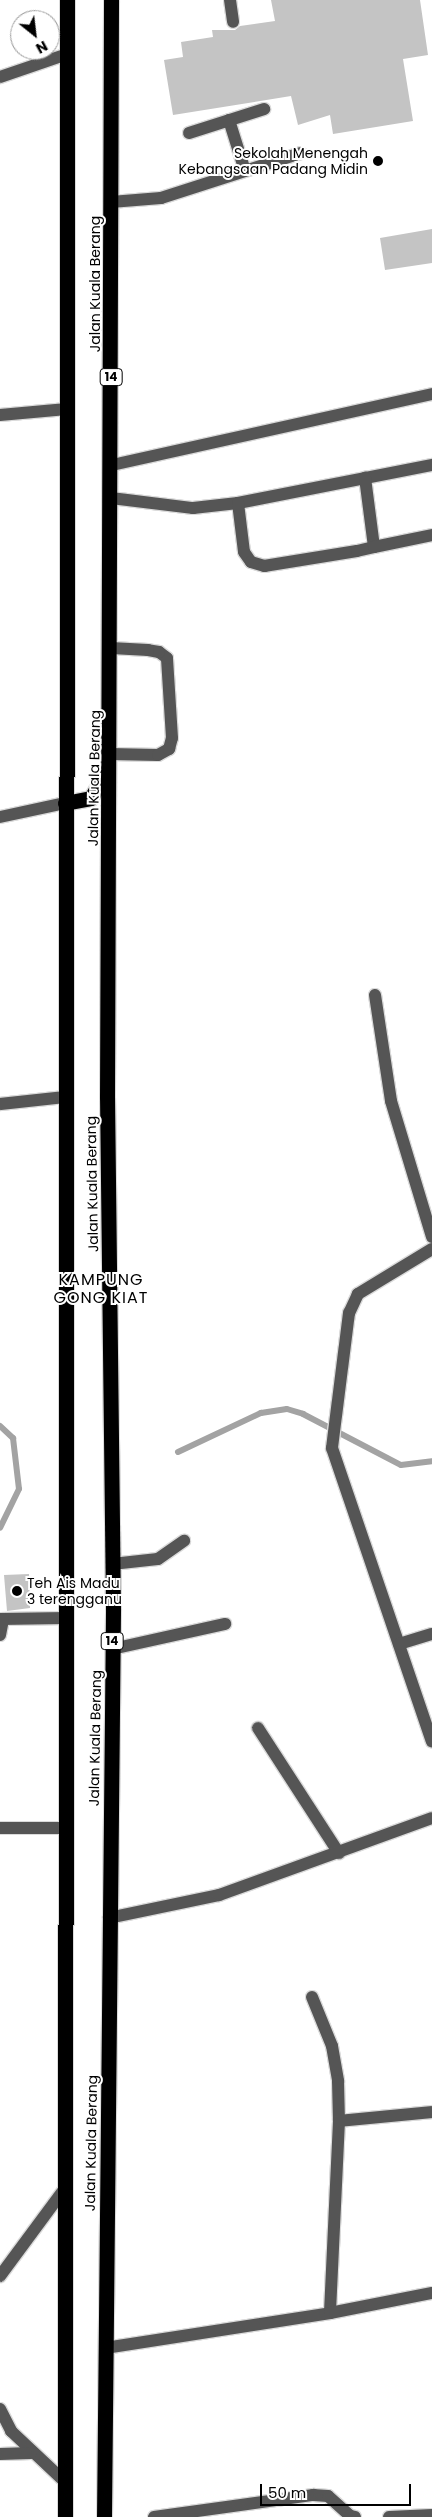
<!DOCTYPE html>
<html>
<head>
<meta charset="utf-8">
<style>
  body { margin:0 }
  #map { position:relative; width:432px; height:2517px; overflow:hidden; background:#fff; font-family:Poppins,sans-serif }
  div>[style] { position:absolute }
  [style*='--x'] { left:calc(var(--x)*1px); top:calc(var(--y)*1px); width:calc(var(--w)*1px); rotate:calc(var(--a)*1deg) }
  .stream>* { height:6px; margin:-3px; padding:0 3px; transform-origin:3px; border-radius:3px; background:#a3a3a3 }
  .building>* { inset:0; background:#c4c4c4 }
  .roads { filter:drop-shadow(1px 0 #dbdbdb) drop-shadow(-1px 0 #dbdbdb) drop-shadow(0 1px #dbdbdb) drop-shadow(0 -1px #dbdbdb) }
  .minor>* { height:12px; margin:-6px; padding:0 6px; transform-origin:6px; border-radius:6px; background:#555 }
  .highway>* { height:15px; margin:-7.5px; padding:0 7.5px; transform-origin:7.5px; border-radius:7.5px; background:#000 }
  .dots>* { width:14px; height:14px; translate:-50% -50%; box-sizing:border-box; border:2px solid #fff; border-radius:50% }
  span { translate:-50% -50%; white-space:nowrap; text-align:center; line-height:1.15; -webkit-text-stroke:4px #fff; paint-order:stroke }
  .shield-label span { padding:1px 4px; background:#fff; border:1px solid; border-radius:4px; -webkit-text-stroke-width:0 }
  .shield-label { font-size:12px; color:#000; font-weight:700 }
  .poi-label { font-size:14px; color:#000 }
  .right { translate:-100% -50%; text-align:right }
  .left { translate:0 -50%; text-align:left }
  .street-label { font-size:14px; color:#000 }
  .quarter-label { font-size:16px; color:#000; letter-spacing:1px }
  .north { position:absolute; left:10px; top:10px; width:50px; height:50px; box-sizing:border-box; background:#fff; border:1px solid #999; border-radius:50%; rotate:151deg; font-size:14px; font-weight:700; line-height:20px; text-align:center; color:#000 }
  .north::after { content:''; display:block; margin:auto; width:18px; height:22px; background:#000; clip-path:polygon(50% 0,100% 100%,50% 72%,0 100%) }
  .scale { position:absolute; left:260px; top:2484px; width:151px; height:22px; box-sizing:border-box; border:2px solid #000; border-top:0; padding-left:6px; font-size:15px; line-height:18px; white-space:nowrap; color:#000; -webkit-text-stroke:4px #fff; paint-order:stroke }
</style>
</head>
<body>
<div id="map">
  <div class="stream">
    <i style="--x:0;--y:1426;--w:18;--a:43"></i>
    <i style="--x:13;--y:1438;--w:51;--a:83.3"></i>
    <i style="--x:19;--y:1489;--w:43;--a:116"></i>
    <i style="--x:178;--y:1452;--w:92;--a:-25.2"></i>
    <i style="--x:261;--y:1413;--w:26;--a:-9"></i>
    <i style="--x:287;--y:1409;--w:17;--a:17"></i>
    <i style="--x:303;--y:1414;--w:110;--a:27.5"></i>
    <i style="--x:401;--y:1465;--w:31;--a:-7"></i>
  </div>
  <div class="building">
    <i style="clip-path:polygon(271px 0,420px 0,428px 55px,403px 59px,413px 121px,333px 134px,330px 115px,298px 125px,291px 96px,173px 115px,164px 60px,183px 57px,181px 42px,213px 37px,212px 30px,235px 30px,240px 26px,275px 21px)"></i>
    <i style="clip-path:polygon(432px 229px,432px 263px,385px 270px,380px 238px)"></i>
    <i style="clip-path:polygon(29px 1574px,30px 1608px,7px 1611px,4px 1575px)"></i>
  </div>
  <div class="roads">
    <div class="minor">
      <i style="--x:230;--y:0;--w:22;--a:82"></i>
      <i style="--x:0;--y:77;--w:71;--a:-18.9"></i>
      <i style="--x:229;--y:120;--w:53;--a:72.6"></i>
      <i style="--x:189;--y:133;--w:79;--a:-17.7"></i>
      <i style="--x:111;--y:202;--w:50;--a:-4.6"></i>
      <i style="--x:161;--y:198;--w:147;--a:-17.8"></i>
      <i style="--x:0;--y:415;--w:67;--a:-5.1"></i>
      <i style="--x:112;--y:465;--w:328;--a:-12.5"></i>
      <i style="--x:111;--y:498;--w:83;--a:7"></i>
      <i style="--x:193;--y:508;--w:45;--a:-6.3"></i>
      <i style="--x:238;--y:503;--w:198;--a:-11.1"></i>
      <i style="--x:238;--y:503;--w:49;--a:83"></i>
      <i style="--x:244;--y:552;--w:12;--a:55"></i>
      <i style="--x:251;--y:562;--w:14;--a:17"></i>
      <i style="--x:264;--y:566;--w:94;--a:-9.2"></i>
      <i style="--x:357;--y:551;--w:17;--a:-13"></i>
      <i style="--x:374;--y:547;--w:70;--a:-97.4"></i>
      <i style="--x:374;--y:547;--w:59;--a:-11.7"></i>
      <i style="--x:110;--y:754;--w:48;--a:1.2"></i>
      <i style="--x:158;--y:755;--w:13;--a:-29"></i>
      <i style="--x:169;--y:749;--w:11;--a:-75"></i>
      <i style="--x:172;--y:738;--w:80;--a:-93.6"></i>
      <i style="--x:167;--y:658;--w:10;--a:-143"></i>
      <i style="--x:159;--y:652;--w:11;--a:-170"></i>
      <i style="--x:148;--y:650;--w:37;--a:-177"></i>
      <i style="--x:0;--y:817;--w:66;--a:-12.2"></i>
      <i style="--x:375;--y:995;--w:107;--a:81.4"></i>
      <i style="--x:391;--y:1101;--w:142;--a:73.2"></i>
      <i style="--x:0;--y:1104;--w:64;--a:-6.2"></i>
      <i style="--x:432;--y:1249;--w:87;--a:148.7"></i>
      <i style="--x:358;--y:1294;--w:21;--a:115"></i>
      <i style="--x:349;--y:1313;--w:136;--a:97.2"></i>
      <i style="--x:332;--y:1448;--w:310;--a:71.2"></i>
      <i style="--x:112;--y:1564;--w:46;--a:-6.2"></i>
      <i style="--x:158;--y:1559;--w:32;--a:-35"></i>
      <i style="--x:0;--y:1619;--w:66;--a:-0.9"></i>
      <i style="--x:0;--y:1635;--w:16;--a:-79"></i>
      <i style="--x:399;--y:1644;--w:34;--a:-17"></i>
      <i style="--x:112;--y:1649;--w:116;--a:-12.5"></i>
      <i style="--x:258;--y:1728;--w:149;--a:57.1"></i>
      <i style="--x:0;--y:1828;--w:67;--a:0"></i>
      <i style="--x:109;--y:1918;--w:112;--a:-11.8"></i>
      <i style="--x:219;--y:1895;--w:226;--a:-19.9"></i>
      <i style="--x:312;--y:1997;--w:53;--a:67.8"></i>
      <i style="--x:332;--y:2046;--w:36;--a:80"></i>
      <i style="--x:338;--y:2081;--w:40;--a:88.6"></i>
      <i style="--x:339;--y:2121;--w:192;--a:92.7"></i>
      <i style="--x:339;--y:2121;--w:93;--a:-5.5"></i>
      <i style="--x:0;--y:2276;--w:106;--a:-53.5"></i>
      <i style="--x:105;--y:2348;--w:228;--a:-8.8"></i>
      <i style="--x:330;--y:2313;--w:104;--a:-11.1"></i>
      <i style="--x:0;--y:2409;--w:25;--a:63"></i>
      <i style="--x:11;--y:2431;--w:71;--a:43.3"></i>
      <i style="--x:0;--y:2454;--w:31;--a:-2"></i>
      <i style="--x:154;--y:2517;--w:161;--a:-7.9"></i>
      <i style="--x:313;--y:2495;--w:15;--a:4"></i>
      <i style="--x:328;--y:2496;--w:30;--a:42"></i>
      <i style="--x:350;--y:2516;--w:5;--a:11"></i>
      <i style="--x:389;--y:2517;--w:43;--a:-2.7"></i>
    </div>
    <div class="highway">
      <i style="--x:65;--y:803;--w:26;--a:-11"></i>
      <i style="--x:91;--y:798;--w:34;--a:-60"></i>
      <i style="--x:65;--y:2517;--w:2517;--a:-89.95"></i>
      <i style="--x:104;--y:2517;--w:909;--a:-89.43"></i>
      <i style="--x:113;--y:1608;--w:511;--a:-90.67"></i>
      <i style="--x:107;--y:1097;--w:1097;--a:-89.79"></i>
    </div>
  </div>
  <div class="dots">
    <i style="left:378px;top:161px;background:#000"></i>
    <i style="left:17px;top:1591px;background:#000"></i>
  </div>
  <div class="shield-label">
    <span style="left:111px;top:377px">14</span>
    <span style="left:112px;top:1641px">14</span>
  </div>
  <div class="poi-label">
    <span class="right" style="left:368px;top:161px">Sekolah Menengah<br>Kebangsaan Padang Midin</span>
    <span class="left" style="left:27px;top:1591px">Teh Ais Madu<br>3 terengganu</span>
  </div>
  <div class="street-label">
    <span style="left:95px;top:284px;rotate:-90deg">Jalan Kuala Berang</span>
    <span style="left:94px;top:778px;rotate:-89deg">Jalan Kuala Berang</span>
    <span style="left:92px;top:1184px;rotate:-91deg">Jalan Kuala Berang</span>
    <span style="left:95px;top:1738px;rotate:-89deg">Jalan Kuala Berang</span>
    <span style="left:91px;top:2143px;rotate:-89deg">Jalan Kuala Berang</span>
  </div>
  <div class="quarter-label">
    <span style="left:101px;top:1289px">KAMPUNG<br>GONG KIAT</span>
  </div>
  <div class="north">N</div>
  <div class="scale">50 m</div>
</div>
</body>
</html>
